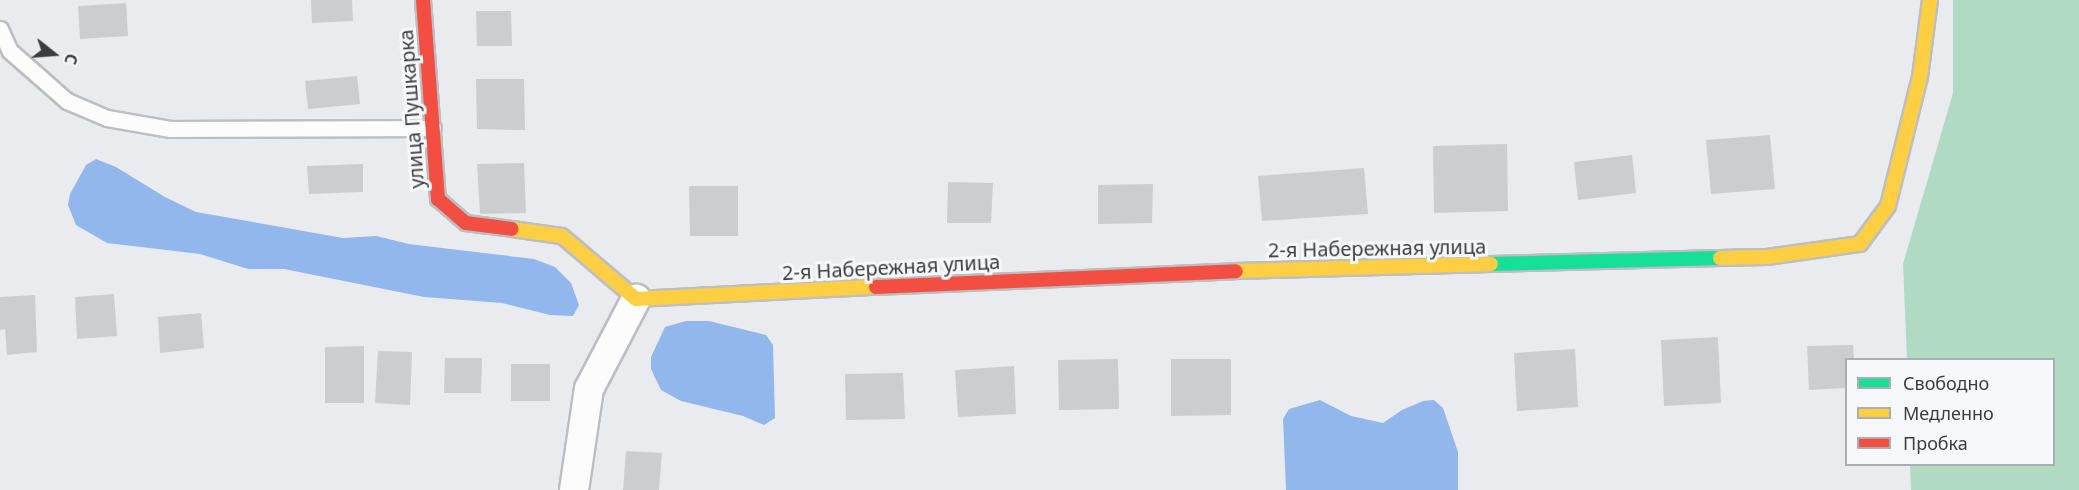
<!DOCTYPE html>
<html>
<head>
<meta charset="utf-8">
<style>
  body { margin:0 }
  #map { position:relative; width:2079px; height:490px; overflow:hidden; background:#eaebee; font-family:"Noto Sans",sans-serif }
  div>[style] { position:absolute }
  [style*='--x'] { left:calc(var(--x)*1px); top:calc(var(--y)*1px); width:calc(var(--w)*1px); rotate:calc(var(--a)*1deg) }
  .green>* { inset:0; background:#b0dac4 }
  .water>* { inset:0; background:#92b7ed }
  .building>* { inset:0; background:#cccdcf }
  .roads { filter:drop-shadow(2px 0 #bdbec0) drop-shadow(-2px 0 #bdbec0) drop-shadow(0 2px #bdbec0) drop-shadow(0 -2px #bdbec0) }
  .lane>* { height:15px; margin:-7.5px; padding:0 7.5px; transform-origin:7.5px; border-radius:7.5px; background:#fcfcfc }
  .street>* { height:28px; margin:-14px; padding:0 14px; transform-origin:14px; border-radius:14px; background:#fcfcfc }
  .fast>* { height:14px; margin:-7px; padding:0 7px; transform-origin:7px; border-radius:7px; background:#16e098 }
  .slow>* { height:14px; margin:-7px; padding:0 7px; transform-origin:7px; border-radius:7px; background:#ffcf43 }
  .jam>* { height:14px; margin:-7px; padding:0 7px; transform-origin:7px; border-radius:7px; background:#f24e42 }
  span { translate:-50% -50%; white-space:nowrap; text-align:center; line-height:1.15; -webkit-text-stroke:6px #f6f8fc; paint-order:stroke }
  .street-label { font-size:20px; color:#3c3d3f }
  .legend { position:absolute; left:1845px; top:358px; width:210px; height:108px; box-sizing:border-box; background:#f6f8fc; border:2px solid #acadb0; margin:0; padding:8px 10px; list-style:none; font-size:18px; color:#3c3d3f }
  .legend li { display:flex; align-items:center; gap:12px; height:30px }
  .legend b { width:30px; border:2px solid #acadb0 }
  .north { position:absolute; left:24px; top:24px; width:60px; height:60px; -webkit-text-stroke:4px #f6f8fc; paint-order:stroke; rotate:107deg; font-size:16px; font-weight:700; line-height:24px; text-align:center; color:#3c3d3f }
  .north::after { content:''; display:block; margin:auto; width:21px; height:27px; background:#3c3d3f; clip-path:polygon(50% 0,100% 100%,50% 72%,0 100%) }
</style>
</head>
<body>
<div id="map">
  <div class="green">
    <i style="clip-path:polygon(1953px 0,2079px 0,2079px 490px,1911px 490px,1910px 465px,2054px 464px,2054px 360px,1907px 359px,1903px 264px,1953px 93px)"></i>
  </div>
  <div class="water">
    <i style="clip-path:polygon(96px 159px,116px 167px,165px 197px,196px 212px,343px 238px,376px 236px,409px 244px,534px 259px,555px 267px,571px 283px,579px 305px,573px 316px,550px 315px,502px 303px,424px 297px,284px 269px,248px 269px,200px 254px,107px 243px,76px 225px,68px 205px,70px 194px,86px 165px)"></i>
    <i style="clip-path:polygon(686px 321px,709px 321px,766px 335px,773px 345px,775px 418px,764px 425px,743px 416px,681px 401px,661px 390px,651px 369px,651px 357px,665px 327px)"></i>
    <i style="clip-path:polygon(1320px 400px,1351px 416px,1383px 423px,1402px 410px,1423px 401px,1434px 400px,1443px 408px,1458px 452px,1458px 490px,1286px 490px,1283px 419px,1289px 409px)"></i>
  </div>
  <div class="building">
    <i style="clip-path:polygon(311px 0,352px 0,353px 21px,312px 23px)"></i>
    <i style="clip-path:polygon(126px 3px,128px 36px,80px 39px,78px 6px)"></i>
    <i style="clip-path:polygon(476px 11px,511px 11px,512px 46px,477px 46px)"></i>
    <i style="clip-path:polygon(357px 76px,360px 104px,308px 109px,305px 81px)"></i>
    <i style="clip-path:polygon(476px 79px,524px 79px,525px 130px,477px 129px)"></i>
    <i style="clip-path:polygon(1770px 135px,1775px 189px,1711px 194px,1706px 140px)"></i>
    <i style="clip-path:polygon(1507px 144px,1508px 211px,1434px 213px,1433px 146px)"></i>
    <i style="clip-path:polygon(1632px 155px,1636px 193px,1578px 200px,1574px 162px)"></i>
    <i style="clip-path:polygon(524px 163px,526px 213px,480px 214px,477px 164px)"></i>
    <i style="clip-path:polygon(363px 164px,363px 192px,309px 194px,307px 166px)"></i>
    <i style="clip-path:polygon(1364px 168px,1368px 214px,1262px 221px,1258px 176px)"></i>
    <i style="clip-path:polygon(948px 182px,993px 183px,991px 223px,947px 223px)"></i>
    <i style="clip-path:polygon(1153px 184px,1152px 223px,1098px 224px,1098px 185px)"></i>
    <i style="clip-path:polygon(689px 186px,738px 186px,738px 236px,690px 236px)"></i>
    <i style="clip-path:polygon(114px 294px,117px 336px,77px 339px,75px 297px)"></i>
    <i style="clip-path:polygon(35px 295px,37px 352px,7px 355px,5px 329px,0 330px,0 297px)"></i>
    <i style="clip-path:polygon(201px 313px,204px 348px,160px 353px,158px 317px)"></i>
    <i style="clip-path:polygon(1718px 337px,1721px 403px,1664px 406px,1661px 340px)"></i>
    <i style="clip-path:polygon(1853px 345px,1854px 360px,1846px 360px,1846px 388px,1809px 390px,1807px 346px)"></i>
    <i style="clip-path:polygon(364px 346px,364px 403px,325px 403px,325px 347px)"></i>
    <i style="clip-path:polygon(1575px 349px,1578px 407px,1517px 411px,1514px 353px)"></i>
    <i style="clip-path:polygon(378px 351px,412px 352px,410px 405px,375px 403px)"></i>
    <i style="clip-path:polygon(445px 358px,482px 358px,481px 393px,444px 393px)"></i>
    <i style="clip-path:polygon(1118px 359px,1119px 409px,1059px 410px,1058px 360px)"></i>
    <i style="clip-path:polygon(1171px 359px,1231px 359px,1231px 415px,1171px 416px)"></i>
    <i style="clip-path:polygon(511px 364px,550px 364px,550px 401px,511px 401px)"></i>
    <i style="clip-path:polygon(1014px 366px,1016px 414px,958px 417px,955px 370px)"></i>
    <i style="clip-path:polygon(903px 373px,905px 419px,846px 420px,845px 374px)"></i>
    <i style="clip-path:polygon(626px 451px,662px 453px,659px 490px,623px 490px)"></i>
  </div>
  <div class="roads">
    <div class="lane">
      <i style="--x:0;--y:29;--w:24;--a:66"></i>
      <i style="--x:10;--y:51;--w:76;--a:41.3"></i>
      <i style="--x:67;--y:101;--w:43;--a:23"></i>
      <i style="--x:107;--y:118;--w:64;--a:9.9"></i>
      <i style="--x:170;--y:129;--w:263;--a:-0.2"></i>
    </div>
    <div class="street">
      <i style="--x:574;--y:490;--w:102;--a:-81.6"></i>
      <i style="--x:589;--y:389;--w:102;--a:-62.4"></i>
    </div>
    <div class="fast">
      <i style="--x:1491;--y:264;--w:229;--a:-1.5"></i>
    </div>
    <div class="slow">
      <i style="--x:512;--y:229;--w:50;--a:8"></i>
      <i style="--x:562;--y:236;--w:97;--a:40.4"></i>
      <i style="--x:636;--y:299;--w:240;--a:-2.9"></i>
      <i style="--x:1720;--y:258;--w:47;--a:-1.2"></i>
      <i style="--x:1767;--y:257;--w:94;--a:-8"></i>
      <i style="--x:1860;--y:244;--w:47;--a:-53.6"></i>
      <i style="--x:1888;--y:206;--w:133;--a:-76.1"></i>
      <i style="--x:1920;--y:77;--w:78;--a:-82.6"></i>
      <i style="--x:1236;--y:271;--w:255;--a:-1.6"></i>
    </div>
    <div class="jam">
      <i style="--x:423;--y:0;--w:200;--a:85.7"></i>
      <i style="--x:438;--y:199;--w:37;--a:41"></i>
      <i style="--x:466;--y:223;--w:46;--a:7.4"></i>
      <i style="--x:876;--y:287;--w:360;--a:-2.5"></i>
    </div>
  </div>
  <div class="street-label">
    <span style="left:411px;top:109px;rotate:-94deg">улица Пушкарка</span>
    <span style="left:1377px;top:248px;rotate:-1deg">2-я Набережная улица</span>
    <span style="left:891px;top:267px;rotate:-3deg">2-я Набережная улица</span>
  </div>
  <ul class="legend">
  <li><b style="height:8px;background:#16e098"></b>Свободно</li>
  <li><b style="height:8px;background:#ffcf43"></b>Медленно</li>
  <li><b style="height:8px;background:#f24e42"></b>Пробка</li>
  </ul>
  <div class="north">С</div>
</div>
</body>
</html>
